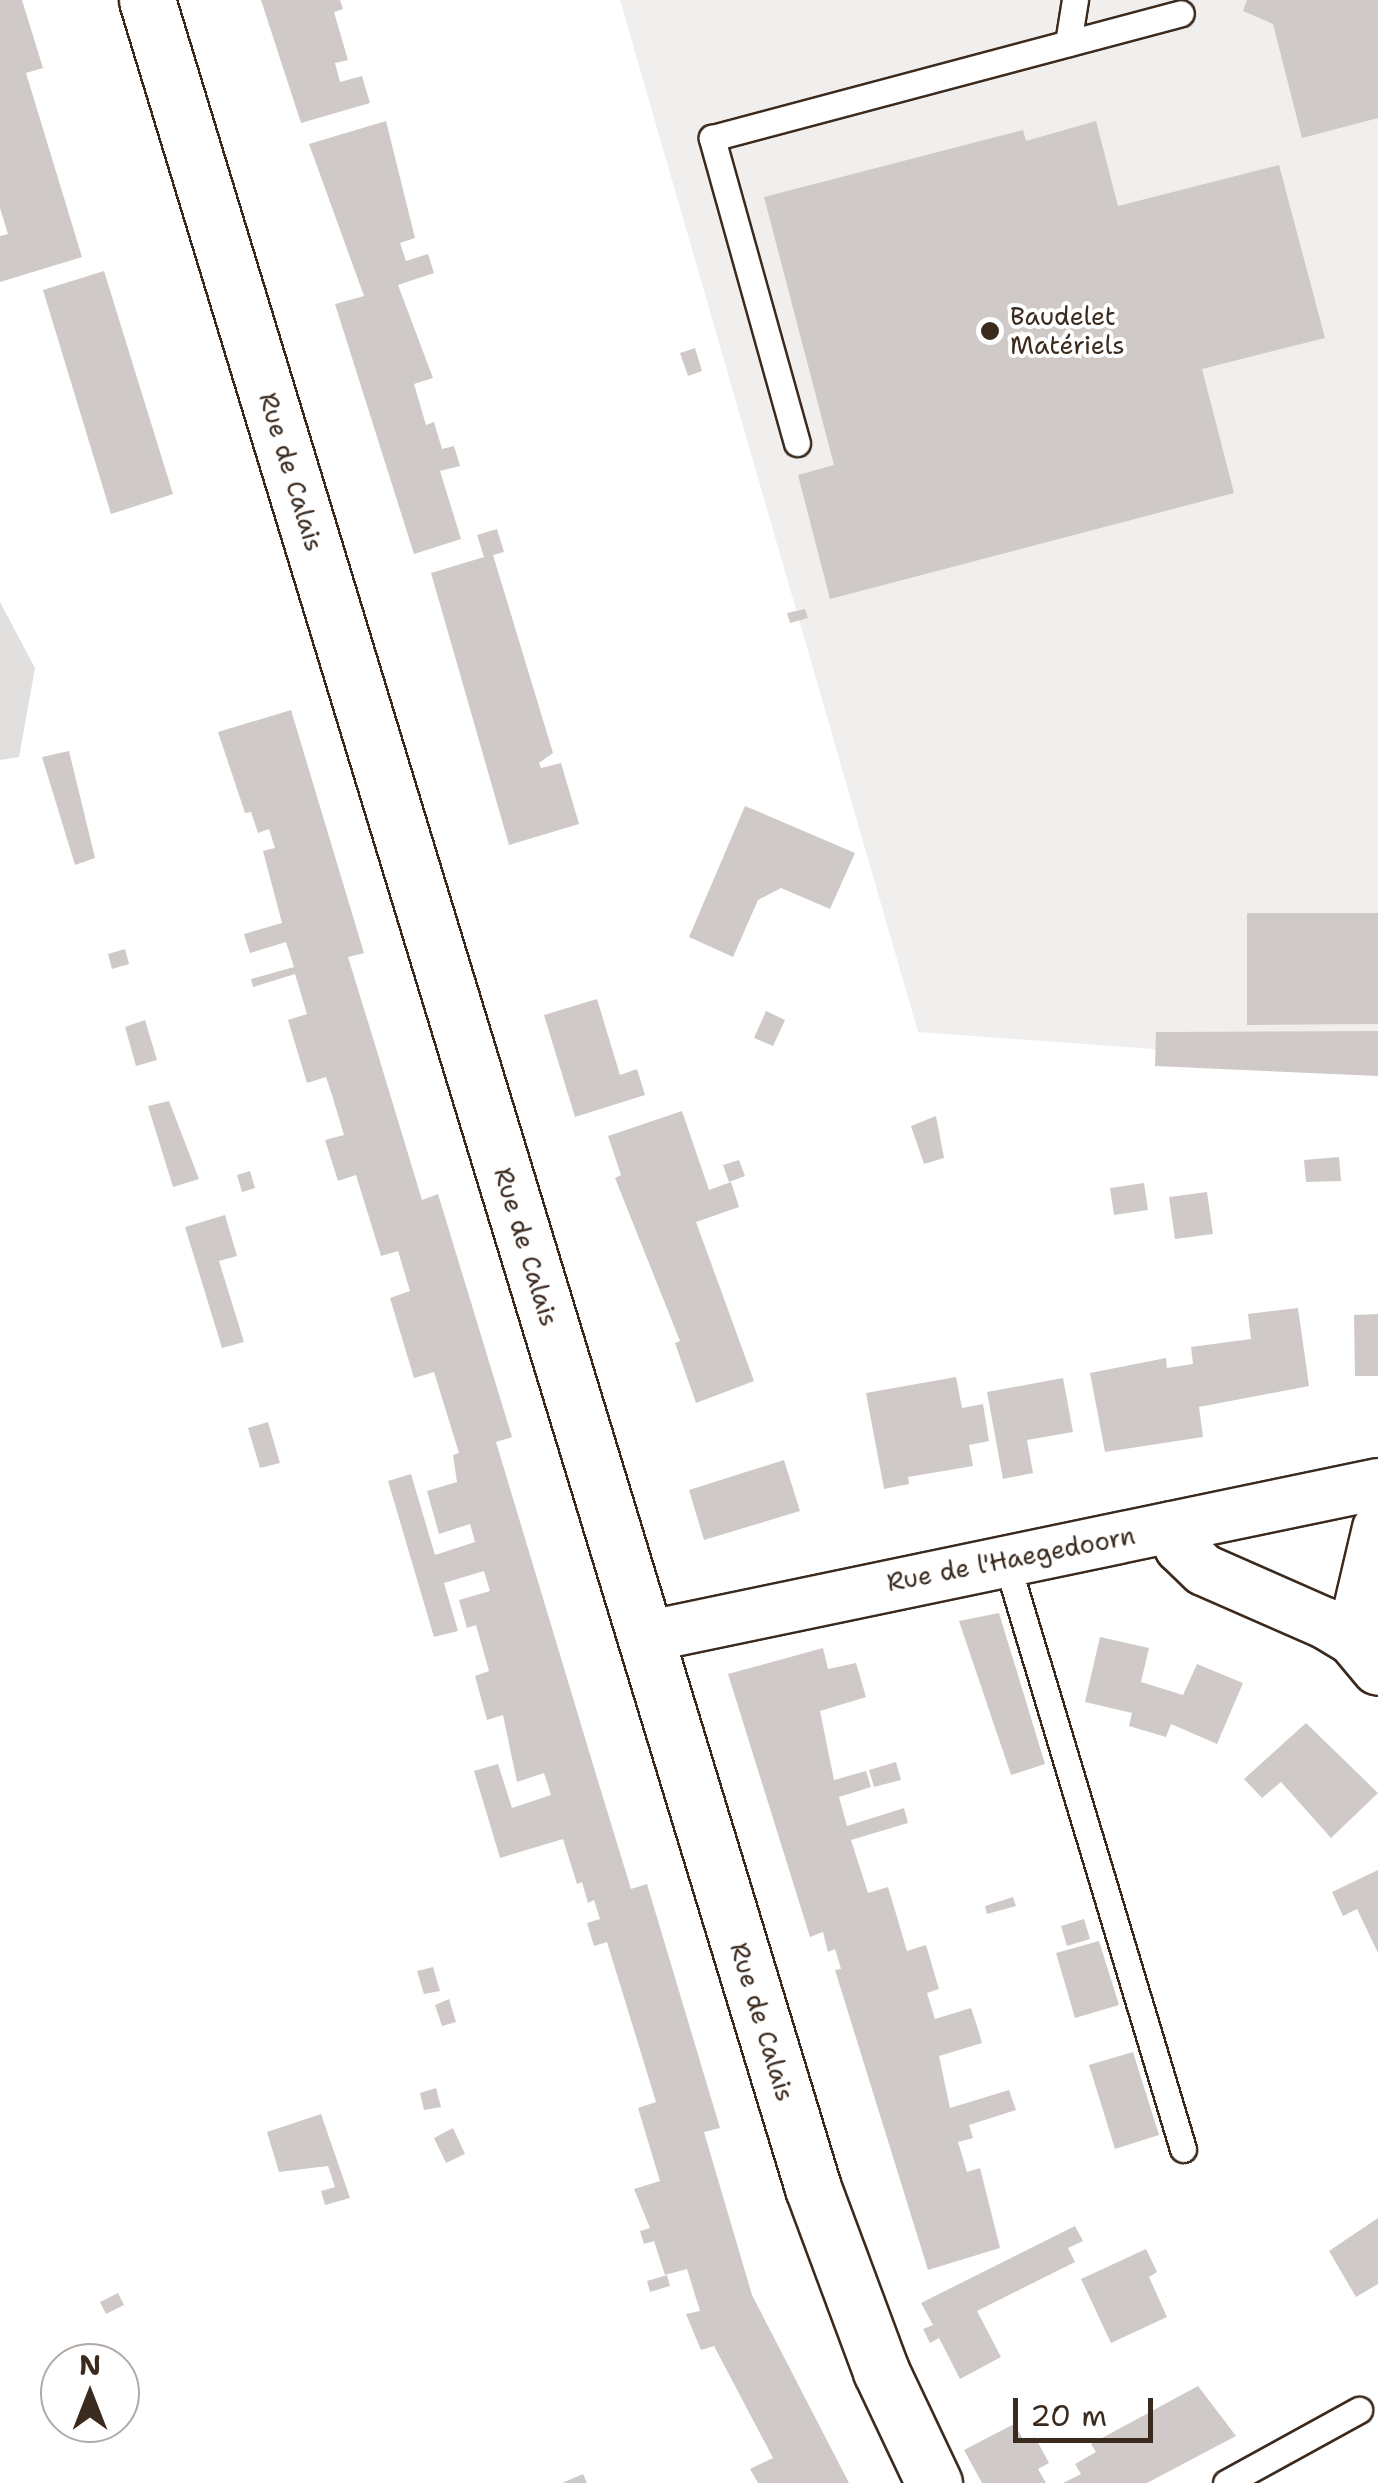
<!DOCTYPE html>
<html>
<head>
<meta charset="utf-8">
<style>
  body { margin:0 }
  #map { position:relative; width:1378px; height:2483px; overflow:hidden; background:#fff; font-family:"Shantell Sans",sans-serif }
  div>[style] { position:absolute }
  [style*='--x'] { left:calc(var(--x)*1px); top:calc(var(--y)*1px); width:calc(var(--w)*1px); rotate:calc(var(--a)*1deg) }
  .built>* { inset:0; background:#f1efee }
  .green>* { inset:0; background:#e2e0de }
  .building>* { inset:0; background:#cfcac7 }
  .roads { filter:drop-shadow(2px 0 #3b2a1e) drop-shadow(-2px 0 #3b2a1e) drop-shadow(0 2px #3b2a1e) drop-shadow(0 -2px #3b2a1e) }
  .lane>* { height:25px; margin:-12.5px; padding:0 12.5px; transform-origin:12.5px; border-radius:12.5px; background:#fff }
  .street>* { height:50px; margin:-25px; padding:0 25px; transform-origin:25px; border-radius:25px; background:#fff }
  .secondary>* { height:55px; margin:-27.5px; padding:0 27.5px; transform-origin:27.5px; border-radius:27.5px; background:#fff }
  .dots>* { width:28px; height:28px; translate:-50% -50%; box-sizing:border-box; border:5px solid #fff; border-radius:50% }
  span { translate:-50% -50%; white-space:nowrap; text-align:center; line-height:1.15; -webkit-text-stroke:8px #fff; paint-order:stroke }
  .poi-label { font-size:25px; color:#3b2a1e }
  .left { translate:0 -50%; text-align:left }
  .street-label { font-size:25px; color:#3b2a1e }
  .north { position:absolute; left:40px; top:2343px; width:100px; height:100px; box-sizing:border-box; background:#fff; border:2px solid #b1aaa5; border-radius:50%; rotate:0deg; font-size:28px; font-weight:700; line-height:40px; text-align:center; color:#3b2a1e }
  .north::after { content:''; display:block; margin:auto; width:35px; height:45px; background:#3b2a1e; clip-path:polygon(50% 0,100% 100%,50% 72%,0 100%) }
  .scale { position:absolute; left:1013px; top:2398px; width:140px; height:45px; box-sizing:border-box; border:5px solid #3b2a1e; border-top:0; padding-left:12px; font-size:30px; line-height:35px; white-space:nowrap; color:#3b2a1e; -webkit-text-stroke:8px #fff; paint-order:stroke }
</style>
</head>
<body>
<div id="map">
  <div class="built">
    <i style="clip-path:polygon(620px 0,1378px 0,1378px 1065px,918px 1032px)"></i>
  </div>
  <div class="green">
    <i style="clip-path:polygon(0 602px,35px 668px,19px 757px,0 760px)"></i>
  </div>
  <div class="building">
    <i style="clip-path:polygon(0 0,22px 0,43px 68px,26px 73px,82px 257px,0 282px,0 236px,8px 234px,0 208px)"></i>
    <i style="clip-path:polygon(261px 0,340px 0,343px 9px,334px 12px,348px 60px,335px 63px,340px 82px,362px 76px,370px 103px,301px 123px)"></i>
    <i style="clip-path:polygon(1247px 0,1378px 0,1378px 118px,1302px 138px,1273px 24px,1243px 11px)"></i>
    <i style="clip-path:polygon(386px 121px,415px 238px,400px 243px,406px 261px,428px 254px,434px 273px,398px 285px,433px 378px,414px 384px,426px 425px,434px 422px,442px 449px,454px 446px,460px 466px,440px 471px,461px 539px,414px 554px,335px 304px,364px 296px,309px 144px)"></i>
    <i style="clip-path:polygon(1096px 121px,1118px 206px,1279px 165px,1325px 338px,1202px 369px,1234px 493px,830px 599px,798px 475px,834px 465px,764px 197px,1023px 130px,1026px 141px)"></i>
    <i style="clip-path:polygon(104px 271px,173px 494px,111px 514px,43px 290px)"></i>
    <i style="clip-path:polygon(695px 348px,702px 371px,688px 376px,680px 353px)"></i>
    <i style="clip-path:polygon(497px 529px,504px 552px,493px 555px,553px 753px,539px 763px,541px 768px,561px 763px,579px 824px,509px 845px,431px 573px,484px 557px,477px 535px)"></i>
    <i style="clip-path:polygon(805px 609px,808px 618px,790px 623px,787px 613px)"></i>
    <i style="clip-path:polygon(291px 710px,364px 953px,348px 957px,373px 1038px,422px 1200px,438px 1194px,512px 1437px,496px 1442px,598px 1781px,631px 1889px,647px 1884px,720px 2128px,704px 2132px,752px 2295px,849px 2483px,758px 2483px,750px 2469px,773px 2458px,714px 2346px,701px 2350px,686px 2314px,700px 2311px,687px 2269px,665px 2275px,654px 2241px,644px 2244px,640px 2231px,650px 2228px,634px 2189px,660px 2181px,638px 2108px,656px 2102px,607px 1942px,594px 1946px,587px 1923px,600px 1919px,594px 1900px,588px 1903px,582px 1882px,577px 1884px,563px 1839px,500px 1858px,474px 1771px,498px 1764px,512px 1808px,551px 1795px,544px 1773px,517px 1782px,503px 1715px,487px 1720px,475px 1676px,489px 1671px,476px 1625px,467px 1628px,459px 1600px,490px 1591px,484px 1571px,444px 1583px,458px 1631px,434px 1637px,388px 1481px,411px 1474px,435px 1555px,475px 1542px,470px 1524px,439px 1534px,427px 1491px,457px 1482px,453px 1455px,459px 1453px,434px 1372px,414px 1378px,390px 1298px,410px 1291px,398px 1251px,381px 1256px,356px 1175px,338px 1181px,325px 1140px,344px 1135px,332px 1095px,326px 1077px,307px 1083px,288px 1020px,307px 1014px,295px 974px,253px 987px,251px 979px,294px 967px,286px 942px,250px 953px,247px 944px,244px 934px,282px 923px,263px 851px,275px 848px,269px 829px,258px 833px,251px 812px,245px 813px,218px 732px)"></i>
    <i style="clip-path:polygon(69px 751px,95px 858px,75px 865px,42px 757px)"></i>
    <i style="clip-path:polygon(745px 806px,855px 853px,830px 909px,781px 888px,758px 900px,733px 957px,689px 937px)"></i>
    <i style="clip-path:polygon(1247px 913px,1378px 913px,1378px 1024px,1247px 1025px)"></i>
    <i style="clip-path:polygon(125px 949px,129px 964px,112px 969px,108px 954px)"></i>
    <i style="clip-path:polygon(597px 999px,620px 1075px,637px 1069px,645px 1095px,575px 1117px,544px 1015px)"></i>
    <i style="clip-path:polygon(766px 1011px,785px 1020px,773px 1046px,754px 1038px)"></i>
    <i style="clip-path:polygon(145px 1020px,157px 1060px,136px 1066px,125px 1027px)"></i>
    <i style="clip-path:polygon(1378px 1031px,1378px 1076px,1155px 1066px,1156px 1032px)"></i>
    <i style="clip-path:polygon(169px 1101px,199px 1179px,173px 1187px,148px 1106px)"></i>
    <i style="clip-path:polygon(682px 1111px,709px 1190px,731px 1182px,739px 1207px,696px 1222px,754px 1381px,696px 1403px,675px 1343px,680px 1341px,615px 1178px,621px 1175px,608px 1136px)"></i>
    <i style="clip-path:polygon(936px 1116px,944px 1158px,924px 1164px,911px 1126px)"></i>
    <i style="clip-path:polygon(1339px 1157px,1341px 1181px,1306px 1182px,1304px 1160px)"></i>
    <i style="clip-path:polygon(739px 1160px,745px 1176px,729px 1182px,723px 1165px)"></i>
    <i style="clip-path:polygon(250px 1171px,255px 1188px,242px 1192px,237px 1175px)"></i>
    <i style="clip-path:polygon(1144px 1183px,1148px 1210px,1114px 1215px,1110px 1188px)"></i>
    <i style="clip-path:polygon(1207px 1192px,1213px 1234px,1175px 1239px,1169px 1197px)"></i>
    <i style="clip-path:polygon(225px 1215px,237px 1256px,219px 1261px,244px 1342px,222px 1348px,185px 1227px)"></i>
    <i style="clip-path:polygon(1298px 1308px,1309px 1386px,1199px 1407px,1203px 1437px,1105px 1452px,1090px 1373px,1166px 1358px,1167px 1368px,1193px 1364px,1191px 1347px,1251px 1339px,1248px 1314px)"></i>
    <i style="clip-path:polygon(1378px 1314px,1378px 1376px,1355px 1376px,1354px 1315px)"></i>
    <i style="clip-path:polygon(956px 1377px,962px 1408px,983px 1404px,989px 1441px,969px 1445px,973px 1466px,908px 1477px,909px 1484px,884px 1489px,866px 1393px)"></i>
    <i style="clip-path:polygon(1063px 1378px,1073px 1432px,1027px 1440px,1033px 1473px,1003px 1479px,987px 1392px)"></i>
    <i style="clip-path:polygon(268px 1422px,280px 1463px,260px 1468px,248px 1428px)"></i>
    <i style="clip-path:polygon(784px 1460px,800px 1511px,704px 1540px,689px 1490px)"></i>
    <i style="clip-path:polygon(999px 1613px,1045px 1764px,1011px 1775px,959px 1621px)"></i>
    <i style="clip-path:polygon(1100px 1637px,1149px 1648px,1141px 1682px,1183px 1695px,1197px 1664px,1243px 1683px,1217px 1744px,1171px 1724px,1166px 1737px,1129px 1726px,1132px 1713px,1085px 1702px)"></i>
    <i style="clip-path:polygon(823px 1648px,828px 1669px,856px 1663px,866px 1697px,820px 1711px,834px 1780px,866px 1771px,871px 1787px,839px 1797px,847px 1826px,904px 1808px,908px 1823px,851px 1840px,868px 1893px,888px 1887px,907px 1951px,926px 1945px,939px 1989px,927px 1993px,935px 2019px,971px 2008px,977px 2026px,982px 2043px,939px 2056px,950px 2108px,1009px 2090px,1016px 2110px,969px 2125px,973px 2138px,958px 2142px,967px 2172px,980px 2168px,1000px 2248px,928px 2270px,835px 1970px,841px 1969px,835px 1949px,828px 1952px,823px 1932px,810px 1937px,728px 1674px)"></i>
    <i style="clip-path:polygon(1306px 1723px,1378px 1793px,1331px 1838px,1281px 1782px,1262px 1798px,1244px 1779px)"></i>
    <i style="clip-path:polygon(896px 1762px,901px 1780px,874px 1787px,869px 1770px)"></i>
    <i style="clip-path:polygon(1378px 1870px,1378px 1953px,1357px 1909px,1343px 1916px,1332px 1892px)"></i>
    <i style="clip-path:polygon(1013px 1897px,1016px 1906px,987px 1914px,985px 1906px)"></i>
    <i style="clip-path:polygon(1084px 1919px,1090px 1939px,1067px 1946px,1061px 1926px)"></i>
    <i style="clip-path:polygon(1099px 1941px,1119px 2005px,1075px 2018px,1056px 1953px)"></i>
    <i style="clip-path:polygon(433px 1967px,440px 1991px,424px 1994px,417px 1971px)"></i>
    <i style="clip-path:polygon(449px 1999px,456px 2022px,442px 2026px,435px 2005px)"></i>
    <i style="clip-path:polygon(1133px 2052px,1159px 2135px,1115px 2149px,1089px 2065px)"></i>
    <i style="clip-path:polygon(436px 2088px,441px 2107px,424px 2110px,420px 2093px)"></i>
    <i style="clip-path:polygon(321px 2114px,350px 2198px,325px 2205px,321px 2191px,335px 2187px,328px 2166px,279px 2172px,267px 2132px)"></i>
    <i style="clip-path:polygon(453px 2128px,465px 2154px,446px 2163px,434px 2138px)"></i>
    <i style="clip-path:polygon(1378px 2218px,1378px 2284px,1356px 2297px,1329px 2251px)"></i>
    <i style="clip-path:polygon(1075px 2226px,1083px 2241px,1068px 2248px,1075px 2262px,977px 2311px,1001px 2357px,960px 2379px,939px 2338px,930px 2343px,923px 2329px,933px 2325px,921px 2303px)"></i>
    <i style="clip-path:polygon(1146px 2249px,1157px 2272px,1149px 2277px,1167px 2317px,1111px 2343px,1081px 2279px)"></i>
    <i style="clip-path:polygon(667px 2275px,670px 2286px,650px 2292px,647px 2281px)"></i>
    <i style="clip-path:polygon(118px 2293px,124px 2305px,106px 2314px,100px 2302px)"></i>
    <i style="clip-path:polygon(1198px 2386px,1236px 2436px,1147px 2483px,1063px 2483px,1081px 2474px,1075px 2464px,1096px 2452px,1091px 2444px)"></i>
    <i style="clip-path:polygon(1014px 2424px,1025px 2442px,1035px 2437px,1049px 2463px,1038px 2469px,1046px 2483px,982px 2483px,964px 2450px)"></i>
    <i style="clip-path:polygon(583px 2474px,587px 2483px,562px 2483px)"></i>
  </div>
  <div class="roads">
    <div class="lane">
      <i style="--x:1068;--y:43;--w:44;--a:-80.8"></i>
      <i style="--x:797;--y:443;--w:317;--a:-105.6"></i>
      <i style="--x:712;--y:138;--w:485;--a:-14.9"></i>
      <i style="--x:1006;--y:1560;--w:615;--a:73.27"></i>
      <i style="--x:1226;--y:2483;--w:152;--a:-28.8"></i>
    </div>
    <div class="street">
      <i style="--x:1172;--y:1527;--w:22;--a:68"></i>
      <i style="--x:1180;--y:1547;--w:33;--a:44"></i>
      <i style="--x:1204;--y:1570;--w:132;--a:23.7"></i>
      <i style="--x:1325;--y:1623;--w:31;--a:31"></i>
      <i style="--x:1352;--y:1639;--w:40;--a:50"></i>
      <i style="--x:645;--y:1637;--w:749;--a:-11.79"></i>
      <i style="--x:1352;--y:1639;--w:114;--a:-76.8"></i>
    </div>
    <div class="secondary">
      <i style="--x:147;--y:0;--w:2287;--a:73.07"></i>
      <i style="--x:813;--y:2188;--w:195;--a:69.6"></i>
      <i style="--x:881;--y:2371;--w:124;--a:64.7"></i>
    </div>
  </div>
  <div class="dots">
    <i style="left:990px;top:331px;background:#3b2a1e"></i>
  </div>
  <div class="poi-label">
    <span class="left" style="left:1010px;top:331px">Baudelet<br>Matériels</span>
  </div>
  <div class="street-label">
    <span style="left:291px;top:472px;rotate:73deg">Rue de Calais</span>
    <span style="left:526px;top:1247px;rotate:73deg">Rue de Calais</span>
    <span style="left:1011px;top:1559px;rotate:-11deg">Rue de l'Haegedoorn</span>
    <span style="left:762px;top:2022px;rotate:73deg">Rue de Calais</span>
  </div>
  <div class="north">N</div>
  <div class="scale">20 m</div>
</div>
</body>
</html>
